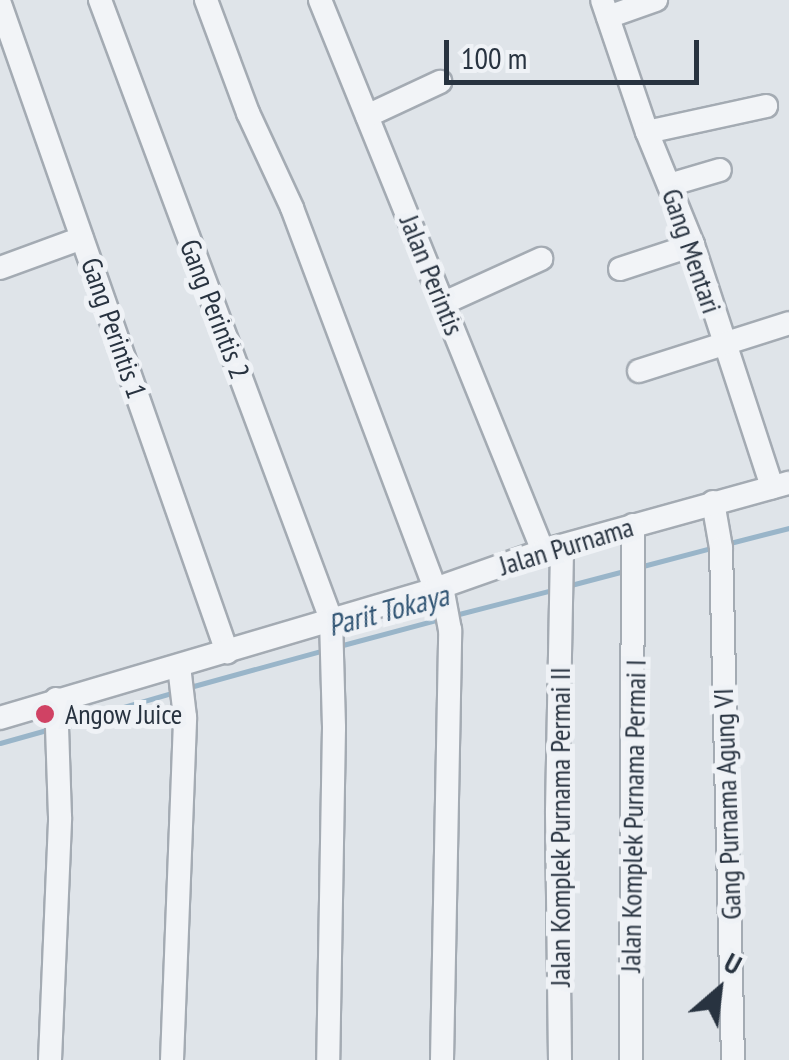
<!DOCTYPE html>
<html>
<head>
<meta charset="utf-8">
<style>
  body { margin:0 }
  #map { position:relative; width:789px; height:1060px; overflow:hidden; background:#dfe4e9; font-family:"PT Sans Narrow",sans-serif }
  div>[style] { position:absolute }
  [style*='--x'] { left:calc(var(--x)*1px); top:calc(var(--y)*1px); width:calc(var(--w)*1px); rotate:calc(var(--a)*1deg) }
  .stream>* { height:5px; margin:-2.5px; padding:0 2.5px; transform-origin:2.5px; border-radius:2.5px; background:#99b5c9 }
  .roads { filter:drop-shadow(2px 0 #a4abb3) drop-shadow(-2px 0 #a4abb3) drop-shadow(0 2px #a4abb3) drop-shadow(0 -2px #a4abb3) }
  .minor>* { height:22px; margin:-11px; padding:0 11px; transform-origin:11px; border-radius:11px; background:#f2f4f7 }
  .dots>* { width:28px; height:28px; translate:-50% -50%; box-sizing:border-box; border:5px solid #eff2f6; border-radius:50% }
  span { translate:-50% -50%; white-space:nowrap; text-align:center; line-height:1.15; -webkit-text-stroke:10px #eff2f6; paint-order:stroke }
  .street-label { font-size:28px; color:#283340 }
  .poi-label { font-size:28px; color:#283340 }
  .left { translate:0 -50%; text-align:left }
  .water-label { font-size:30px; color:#315574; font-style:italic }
  .north { position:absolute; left:669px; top:940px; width:100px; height:100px; -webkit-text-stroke:8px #eff2f6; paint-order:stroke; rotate:28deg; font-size:28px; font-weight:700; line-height:40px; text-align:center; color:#283340 }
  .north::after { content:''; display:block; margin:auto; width:35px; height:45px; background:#283340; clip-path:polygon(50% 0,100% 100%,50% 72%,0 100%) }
  .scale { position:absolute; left:444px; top:40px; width:255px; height:45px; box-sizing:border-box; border:5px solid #283340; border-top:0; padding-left:12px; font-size:30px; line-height:35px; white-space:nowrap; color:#283340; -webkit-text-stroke:8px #eff2f6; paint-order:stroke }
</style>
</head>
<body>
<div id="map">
  <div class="stream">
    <i style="--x:726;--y:544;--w:65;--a:-14.3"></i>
    <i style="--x:639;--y:567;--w:79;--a:-14.7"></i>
    <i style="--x:567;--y:586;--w:59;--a:-14.7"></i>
    <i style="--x:455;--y:615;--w:104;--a:-14.4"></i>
    <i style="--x:339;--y:646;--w:105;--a:-15"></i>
    <i style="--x:190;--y:687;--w:139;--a:-15.4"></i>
    <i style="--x:65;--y:724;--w:115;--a:-16.2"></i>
    <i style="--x:0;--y:743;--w:52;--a:-15.6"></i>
  </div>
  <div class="roads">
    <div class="minor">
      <i style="--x:100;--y:0;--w:661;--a:69.54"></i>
      <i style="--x:331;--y:619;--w:109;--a:88.4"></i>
      <i style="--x:334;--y:728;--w:332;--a:91"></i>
      <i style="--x:206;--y:0;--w:121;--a:69.6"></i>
      <i style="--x:248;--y:113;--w:105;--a:65.1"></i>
      <i style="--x:292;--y:208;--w:407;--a:69.4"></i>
      <i style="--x:320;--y:0;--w:594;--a:67.97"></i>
      <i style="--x:602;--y:0;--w:139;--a:71.2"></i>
      <i style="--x:647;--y:132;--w:122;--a:67.8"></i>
      <i style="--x:693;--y:245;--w:255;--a:71.9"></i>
      <i style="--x:0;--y:4;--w:687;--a:70.69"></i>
      <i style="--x:608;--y:17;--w:51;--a:-19.5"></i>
      <i style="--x:367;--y:116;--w:81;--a:-25"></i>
      <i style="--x:647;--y:132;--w:122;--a:-12.3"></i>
      <i style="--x:669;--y:185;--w:53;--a:-16.4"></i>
      <i style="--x:0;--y:268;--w:87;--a:-20.1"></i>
      <i style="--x:620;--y:269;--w:77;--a:-18.2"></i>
      <i style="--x:444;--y:303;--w:107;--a:-24.4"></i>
      <i style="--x:639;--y:371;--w:157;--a:-17.7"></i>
      <i style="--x:713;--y:502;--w:47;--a:80.1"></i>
      <i style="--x:721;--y:548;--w:512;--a:88.66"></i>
      <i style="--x:0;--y:718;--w:454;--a:-16.5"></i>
      <i style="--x:435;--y:589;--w:114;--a:-19.4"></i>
      <i style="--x:543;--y:551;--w:255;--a:-15.5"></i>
      <i style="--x:50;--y:1060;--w:243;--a:-87.6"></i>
      <i style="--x:60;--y:817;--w:118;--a:-91.9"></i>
      <i style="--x:172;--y:1060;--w:343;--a:-87.8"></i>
      <i style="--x:185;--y:717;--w:51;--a:-96.7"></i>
      <i style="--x:442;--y:1060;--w:430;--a:-88.9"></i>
      <i style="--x:450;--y:630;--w:44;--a:-100.5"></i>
      <i style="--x:560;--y:1060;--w:249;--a:-90.7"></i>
      <i style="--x:557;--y:811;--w:265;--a:-88.9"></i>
      <i style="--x:631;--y:1060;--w:535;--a:-89.79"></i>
    </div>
  </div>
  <div class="dots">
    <i style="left:45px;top:714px;background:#d04264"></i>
  </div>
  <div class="street-label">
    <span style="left:692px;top:251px;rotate:71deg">Gang Mentari</span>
    <span style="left:432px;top:275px;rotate:68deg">Jalan Perintis</span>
    <span style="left:215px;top:309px;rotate:69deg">Gang Perintis 2</span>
    <span style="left:114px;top:328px;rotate:71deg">Gang Perintis 1</span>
    <span style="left:566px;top:546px;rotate:-17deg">Jalan Purnama</span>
    <span style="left:727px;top:804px;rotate:-92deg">Gang Purnama Agung VI</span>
    <span style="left:633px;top:816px;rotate:-89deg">Jalan Komplek Purnama Permai I</span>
    <span style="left:560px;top:827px;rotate:-90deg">Jalan Komplek Purnama Permai II</span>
  </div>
  <div class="poi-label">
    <span class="left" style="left:65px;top:714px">Angow Juice</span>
  </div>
  <div class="water-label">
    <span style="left:388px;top:610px;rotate:-15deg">Parit Tokaya</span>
  </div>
  <div class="north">U</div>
  <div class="scale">100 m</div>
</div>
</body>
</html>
